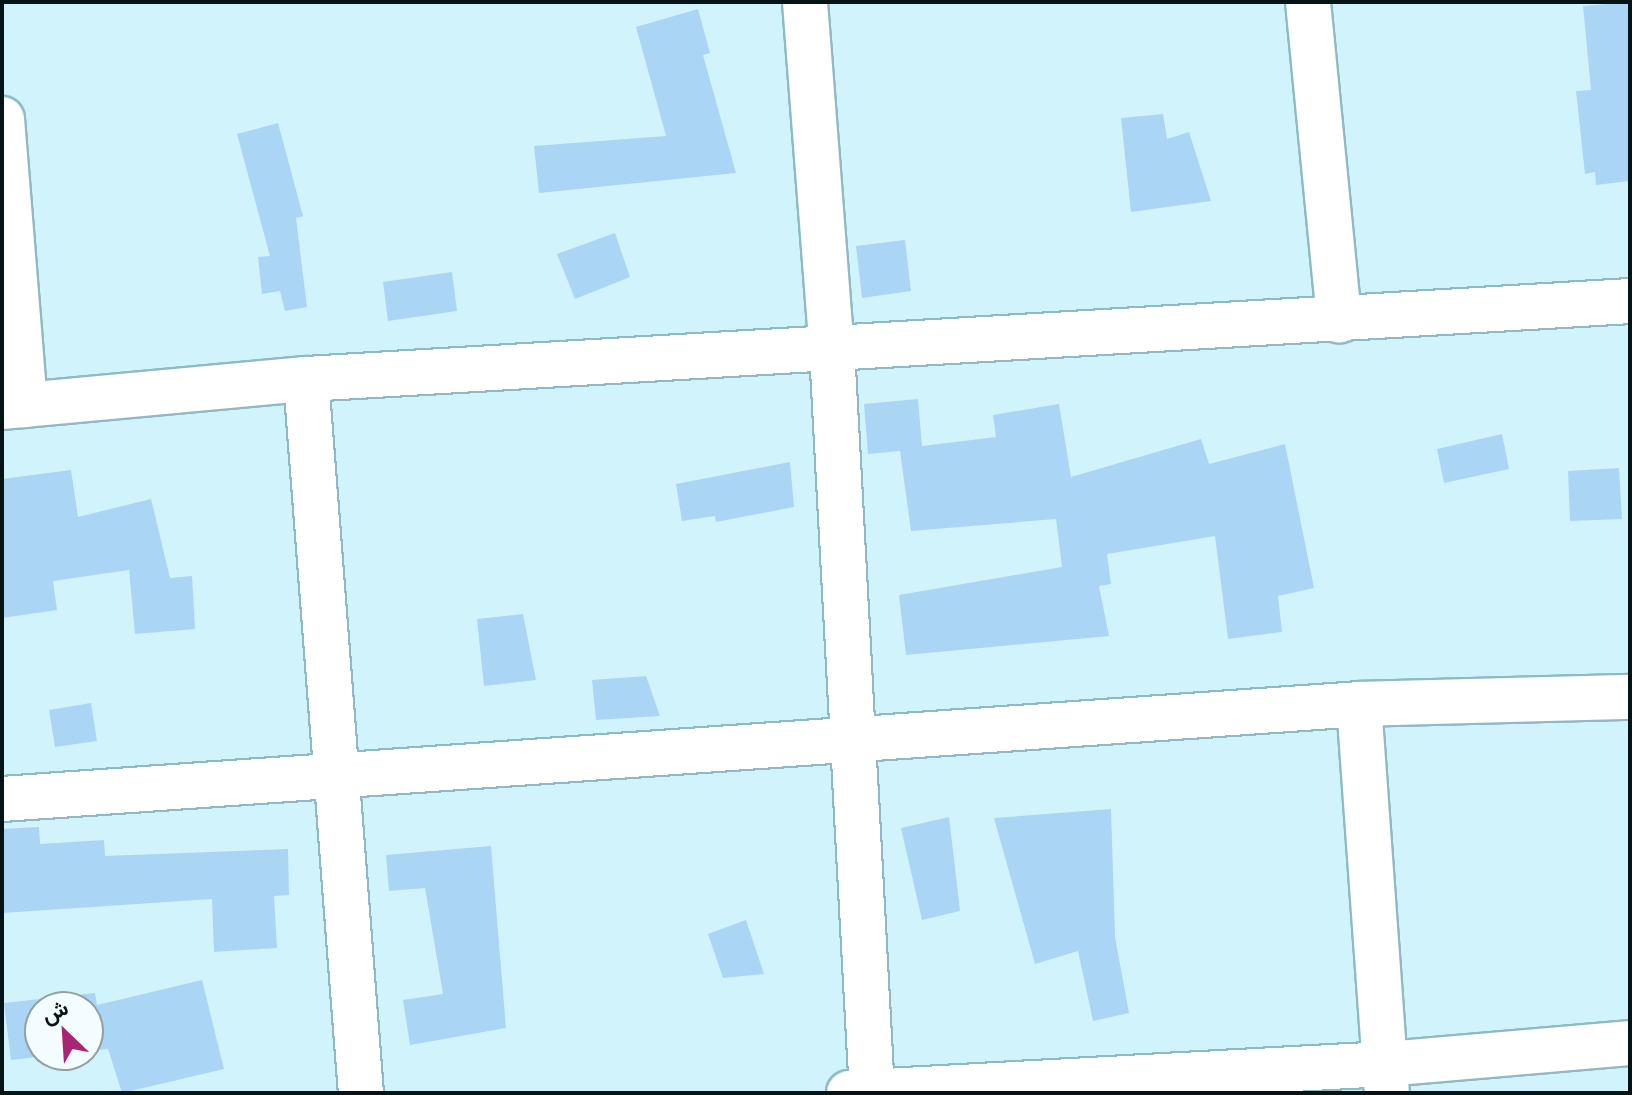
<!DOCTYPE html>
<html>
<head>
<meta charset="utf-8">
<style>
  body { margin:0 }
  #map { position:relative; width:1632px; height:1095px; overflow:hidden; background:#d1f4fc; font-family:"IBM Plex Serif",Vazirmatn,serif }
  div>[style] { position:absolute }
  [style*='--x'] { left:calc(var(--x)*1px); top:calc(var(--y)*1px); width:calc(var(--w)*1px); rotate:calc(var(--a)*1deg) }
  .building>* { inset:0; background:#aad5f5 }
  .roads { filter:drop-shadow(2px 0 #8fb9c3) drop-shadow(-2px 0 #8fb9c3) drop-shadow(0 2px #8fb9c3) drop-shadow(0 -2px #8fb9c3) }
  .street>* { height:44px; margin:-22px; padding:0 22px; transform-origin:22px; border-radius:22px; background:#fff }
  span { translate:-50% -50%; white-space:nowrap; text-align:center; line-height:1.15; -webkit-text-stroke:6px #f3fcfe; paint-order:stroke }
  .frame { position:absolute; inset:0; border:4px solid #041316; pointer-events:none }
  .north { position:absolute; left:24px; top:991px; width:80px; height:80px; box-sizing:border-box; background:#f3fcfe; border:2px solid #939fa1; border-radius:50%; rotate:335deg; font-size:22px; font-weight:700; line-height:32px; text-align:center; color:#041316 }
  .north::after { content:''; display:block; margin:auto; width:28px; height:36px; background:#a72572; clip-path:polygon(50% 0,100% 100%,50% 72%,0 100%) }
</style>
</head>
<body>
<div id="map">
  <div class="building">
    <i style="clip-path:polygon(1630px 2px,1630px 181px,1596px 185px,1595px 172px,1585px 174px,1576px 91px,1591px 90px,1583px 6px)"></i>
    <i style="clip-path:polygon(698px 9px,710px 53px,703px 55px,736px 173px,539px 193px,534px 146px,666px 136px,636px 27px)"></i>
    <i style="clip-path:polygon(1163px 114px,1167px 139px,1189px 132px,1211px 201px,1131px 212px,1121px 118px)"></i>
    <i style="clip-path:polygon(278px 123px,303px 216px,296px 218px,307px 307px,285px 311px,280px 291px,262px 294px,258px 257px,270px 256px,237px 134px)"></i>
    <i style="clip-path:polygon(615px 233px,630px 277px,575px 299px,557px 254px)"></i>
    <i style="clip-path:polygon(905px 240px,911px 291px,862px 298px,856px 246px)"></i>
    <i style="clip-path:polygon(452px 272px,457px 311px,388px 321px,383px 282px)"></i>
    <i style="clip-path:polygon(918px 399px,922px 446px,996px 437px,993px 415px,1059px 404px,1071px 477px,1201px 439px,1209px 464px,1285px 444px,1314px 588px,1278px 596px,1282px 632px,1228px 639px,1215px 536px,1107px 554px,1111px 584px,1099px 586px,1109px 636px,906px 655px,899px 595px,1062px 567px,1056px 519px,911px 531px,900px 451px,868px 454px,864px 404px)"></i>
    <i style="clip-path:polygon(1502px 434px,1509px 469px,1444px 483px,1437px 449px)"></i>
    <i style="clip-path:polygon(790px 462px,794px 507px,716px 522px,715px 516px,682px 521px,676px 484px)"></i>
    <i style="clip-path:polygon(1619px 468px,1622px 519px,1570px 521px,1568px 471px)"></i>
    <i style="clip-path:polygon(71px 470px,78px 517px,151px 499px,170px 578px,192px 576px,195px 629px,135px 634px,129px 570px,53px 581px,57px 610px,2px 618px,2px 479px)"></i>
    <i style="clip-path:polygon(523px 614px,536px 680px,484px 686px,477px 619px)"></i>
    <i style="clip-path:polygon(646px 676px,660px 716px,596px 720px,592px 680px)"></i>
    <i style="clip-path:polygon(91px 703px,97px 741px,55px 747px,49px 710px)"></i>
    <i style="clip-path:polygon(1111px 809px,1115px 937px,1129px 1013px,1093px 1021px,1078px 951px,1035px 964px,994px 818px)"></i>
    <i style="clip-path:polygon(949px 817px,960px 911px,922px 920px,901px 828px)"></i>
    <i style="clip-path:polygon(39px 827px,40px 844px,104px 840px,105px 856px,288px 849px,289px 895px,274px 896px,277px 948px,214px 952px,212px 899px,2px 913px,2px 829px)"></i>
    <i style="clip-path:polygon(491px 846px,506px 1028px,410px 1045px,403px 1000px,443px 994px,425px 888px,389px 891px,386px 855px)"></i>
    <i style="clip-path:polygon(746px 920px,764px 974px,723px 978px,708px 934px)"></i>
    <i style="clip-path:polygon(202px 980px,224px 1069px,122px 1093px,108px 1049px,88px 1051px,88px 1007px,40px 1007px,40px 1055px,55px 1055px,11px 1060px,4px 1003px,95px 993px,97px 1005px)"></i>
  </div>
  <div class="roads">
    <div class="street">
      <i style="--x:805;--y:2;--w:349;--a:85.6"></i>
      <i style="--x:832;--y:350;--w:744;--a:86.92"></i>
      <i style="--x:1308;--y:2;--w:320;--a:84.4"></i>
      <i style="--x:2;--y:119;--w:287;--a:85.4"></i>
      <i style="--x:306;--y:379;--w:716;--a:85.6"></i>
      <i style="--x:2;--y:407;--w:305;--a:-5.3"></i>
      <i style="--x:306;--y:379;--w:1326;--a:-3.37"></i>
      <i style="--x:1359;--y:704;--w:389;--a:85.9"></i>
      <i style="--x:2;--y:799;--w:1360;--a:-4"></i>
      <i style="--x:1359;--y:704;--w:271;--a:-1.5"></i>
      <i style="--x:849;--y:1093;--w:538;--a:-3.09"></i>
      <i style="--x:1386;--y:1064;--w:245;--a:-4.9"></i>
    </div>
  </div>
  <div class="frame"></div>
  <div class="north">ش</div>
</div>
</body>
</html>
